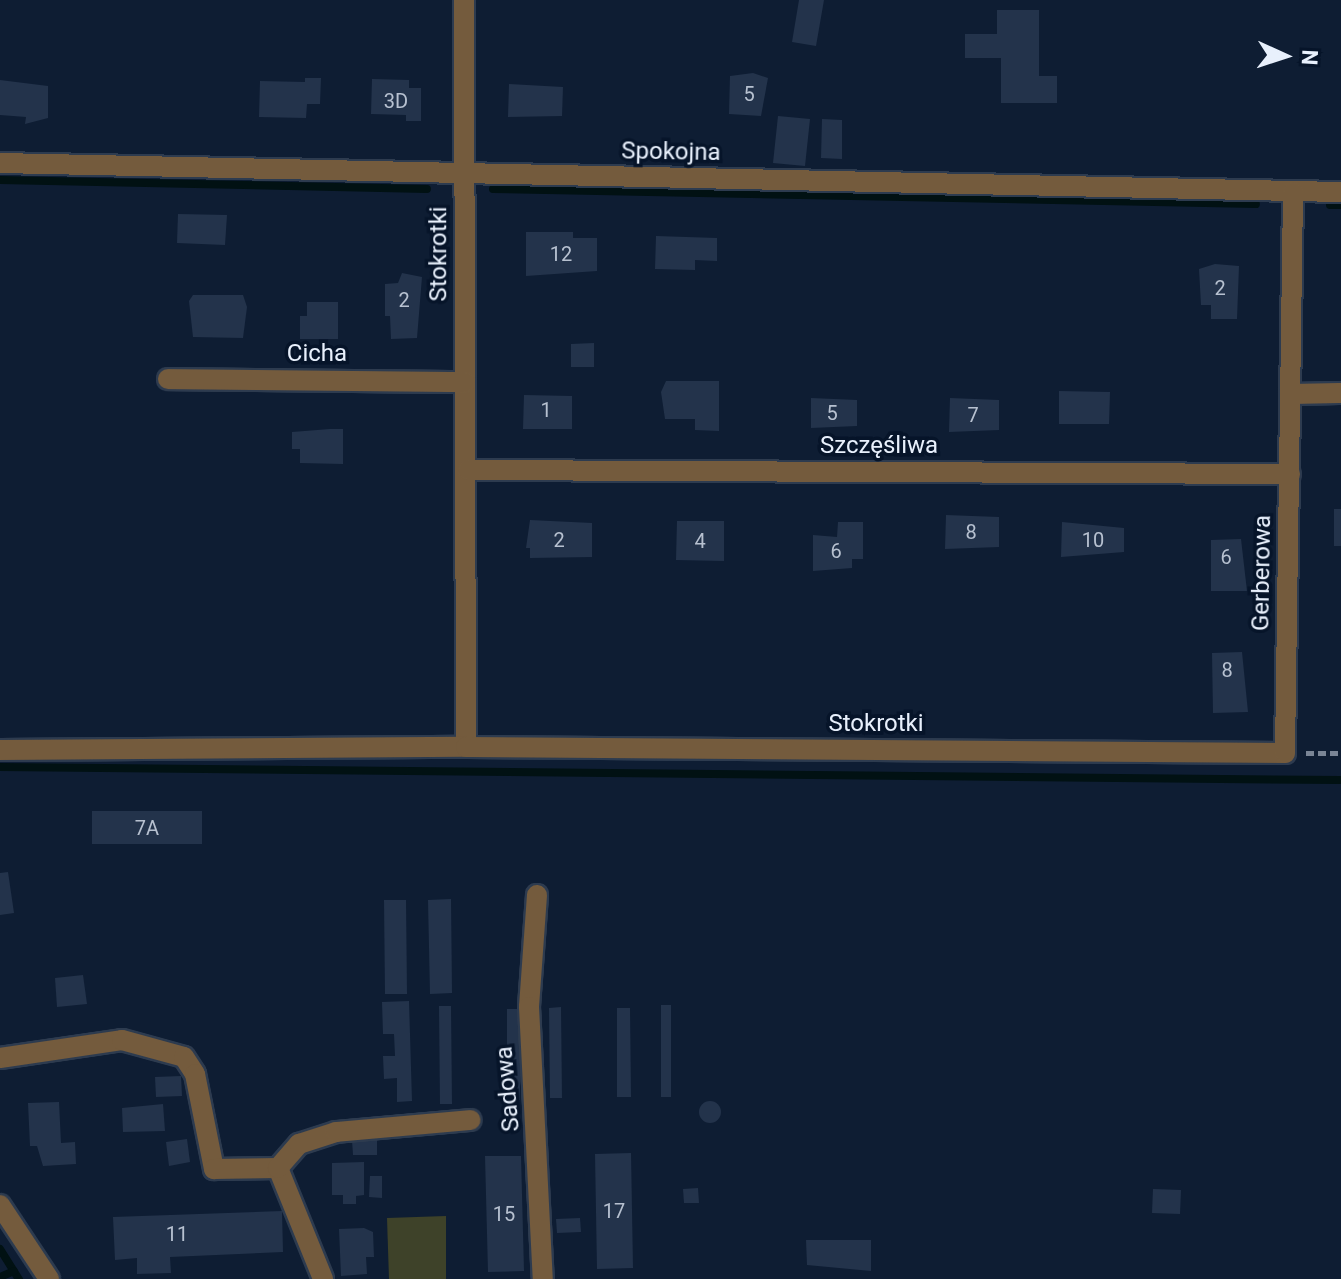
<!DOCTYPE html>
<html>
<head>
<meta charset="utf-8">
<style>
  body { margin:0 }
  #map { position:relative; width:1341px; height:1279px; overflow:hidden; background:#0e1d33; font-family:Roboto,sans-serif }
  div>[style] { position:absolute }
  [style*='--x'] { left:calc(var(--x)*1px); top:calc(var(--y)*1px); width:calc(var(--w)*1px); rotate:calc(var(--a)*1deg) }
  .green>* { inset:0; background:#3e4229 }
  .stream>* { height:8px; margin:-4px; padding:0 4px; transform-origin:4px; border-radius:4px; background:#011113 }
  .building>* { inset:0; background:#23334b }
  .round { border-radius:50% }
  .path>* { height:5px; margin-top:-2.5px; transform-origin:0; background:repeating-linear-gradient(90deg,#7a8596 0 8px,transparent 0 12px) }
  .roads { filter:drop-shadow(2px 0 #2d3b4f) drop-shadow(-2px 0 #2d3b4f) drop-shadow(0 2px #2d3b4f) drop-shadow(0 -2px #2d3b4f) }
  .minor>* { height:20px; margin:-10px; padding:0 10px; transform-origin:10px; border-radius:10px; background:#745b3d }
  span { translate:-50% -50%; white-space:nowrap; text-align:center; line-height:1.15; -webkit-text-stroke:7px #061429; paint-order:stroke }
  .number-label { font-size:20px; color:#b7c1d0 }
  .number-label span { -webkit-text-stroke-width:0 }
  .street-label { font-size:24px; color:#e8f0fc }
  .north { position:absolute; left:1245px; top:16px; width:80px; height:80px; -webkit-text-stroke:6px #061429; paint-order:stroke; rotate:93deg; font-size:22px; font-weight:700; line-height:32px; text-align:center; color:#e8f0fc }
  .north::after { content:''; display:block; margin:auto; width:28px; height:36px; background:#e8f0fc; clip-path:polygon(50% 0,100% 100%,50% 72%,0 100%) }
</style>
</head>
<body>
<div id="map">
  <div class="green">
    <i style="clip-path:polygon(446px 1216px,446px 1279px,389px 1279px,387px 1218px)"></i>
  </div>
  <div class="stream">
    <i style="--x:0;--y:180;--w:427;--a:1.2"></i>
    <i style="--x:493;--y:189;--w:763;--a:1.13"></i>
    <i style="--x:1330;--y:205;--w:11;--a:0"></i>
    <i style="--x:0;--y:767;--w:1341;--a:0.56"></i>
    <i style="--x:0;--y:1249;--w:36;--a:58"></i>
    <i style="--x:0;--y:1277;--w:15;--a:-23"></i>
  </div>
  <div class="building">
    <i style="clip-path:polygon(799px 0,824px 0,816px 46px,792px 42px)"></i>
    <i style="clip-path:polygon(997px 10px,1039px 10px,1039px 76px,1057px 76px,1057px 103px,1001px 103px,1001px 58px,965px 58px,965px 34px,997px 34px)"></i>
    <i style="clip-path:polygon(753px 73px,768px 78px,761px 116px,729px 114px,730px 76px)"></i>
    <i style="clip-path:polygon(305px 78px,321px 78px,320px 104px,307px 104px,306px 118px,259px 117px,260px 81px,305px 82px)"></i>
    <i style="clip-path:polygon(372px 79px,409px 80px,409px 88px,421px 88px,421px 121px,406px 121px,406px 115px,371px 114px)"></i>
    <i style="clip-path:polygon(0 80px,48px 86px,48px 118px,25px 124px,26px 117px,0 115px)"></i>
    <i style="clip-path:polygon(509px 84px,563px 87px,562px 116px,508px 117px)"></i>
    <i style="clip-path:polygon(778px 116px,810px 119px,805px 166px,773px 163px)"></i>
    <i style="clip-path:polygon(822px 119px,842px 120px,842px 159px,821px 158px)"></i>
    <i style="clip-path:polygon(178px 214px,227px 215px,225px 245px,177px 243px)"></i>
    <i style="clip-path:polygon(526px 232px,573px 232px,573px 238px,597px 238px,597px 271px,526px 276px)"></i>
    <i style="clip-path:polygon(656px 236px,717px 238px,717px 261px,695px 260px,695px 270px,655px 269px)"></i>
    <i style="clip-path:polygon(1215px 264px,1239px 266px,1237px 319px,1211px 319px,1211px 305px,1201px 305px,1199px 269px)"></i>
    <i style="clip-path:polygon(402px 273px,422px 277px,417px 338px,391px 339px,390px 316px,385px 316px,385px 284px,398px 283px)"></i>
    <i style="clip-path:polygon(193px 295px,243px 295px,247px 307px,243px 338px,193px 337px,189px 301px)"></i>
    <i style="clip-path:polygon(307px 302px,338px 302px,338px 339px,300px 339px,300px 316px,307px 316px)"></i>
    <i style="clip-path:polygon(594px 343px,594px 367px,571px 367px,571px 344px)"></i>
    <i style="clip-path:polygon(666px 381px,719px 381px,719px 431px,695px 430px,695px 419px,665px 419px,661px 392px)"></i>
    <i style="clip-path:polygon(1059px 391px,1110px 392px,1109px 424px,1059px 424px)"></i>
    <i style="clip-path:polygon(524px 395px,572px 396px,572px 429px,523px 429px)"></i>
    <i style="clip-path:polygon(811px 398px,857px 400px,857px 426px,811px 428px)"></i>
    <i style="clip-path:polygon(950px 398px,999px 400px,999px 430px,949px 432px)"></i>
    <i style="clip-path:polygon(330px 429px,343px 429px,343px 464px,300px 463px,300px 449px,292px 449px,292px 432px)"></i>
    <i style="clip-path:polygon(1334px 509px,1341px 509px,1341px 546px,1334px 546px)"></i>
    <i style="clip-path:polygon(946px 515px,999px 517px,999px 547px,945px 549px)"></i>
    <i style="clip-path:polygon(530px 520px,592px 523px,592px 557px,530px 558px,530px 548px,526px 548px)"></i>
    <i style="clip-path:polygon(677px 521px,724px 521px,724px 561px,676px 560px)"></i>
    <i style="clip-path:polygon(838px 522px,863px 522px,863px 559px,852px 559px,852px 568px,813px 571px,813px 535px,837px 537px)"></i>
    <i style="clip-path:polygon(1062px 522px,1124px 528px,1124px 552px,1061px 557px)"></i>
    <i style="clip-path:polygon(1241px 539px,1247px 591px,1211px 591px,1211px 540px)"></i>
    <i style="clip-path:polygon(1242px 652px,1248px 712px,1213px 713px,1212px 653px)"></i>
    <i style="clip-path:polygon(92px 811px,202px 811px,202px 844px,92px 844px)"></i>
    <i style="clip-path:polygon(8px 872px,14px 913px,0 915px,0 873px)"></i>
    <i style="clip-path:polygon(451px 899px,452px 993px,430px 994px,428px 900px)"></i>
    <i style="clip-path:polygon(384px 900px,406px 900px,407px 994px,385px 994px)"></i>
    <i style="clip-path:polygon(83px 975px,87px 1004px,57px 1007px,55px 978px)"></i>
    <i style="clip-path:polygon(409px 1001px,412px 1101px,397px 1102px,397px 1078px,384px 1079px,383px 1056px,395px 1056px,394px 1034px,383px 1034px,382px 1002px)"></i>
    <i style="clip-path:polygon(661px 1005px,671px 1005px,671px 1097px,661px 1097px)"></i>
    <i style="clip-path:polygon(439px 1006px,451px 1006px,452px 1104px,440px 1104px)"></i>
    <i style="clip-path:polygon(561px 1007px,562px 1098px,550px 1098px,549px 1008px)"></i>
    <i style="clip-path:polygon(617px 1008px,630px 1008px,631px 1097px,617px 1097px)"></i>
    <i style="clip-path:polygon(507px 1009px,520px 1009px,520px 1100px,507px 1100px,507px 1078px,500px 1078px,500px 1056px,507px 1056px)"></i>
    <i style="clip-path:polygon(181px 1076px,182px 1096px,156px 1097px,155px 1077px)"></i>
    <i class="round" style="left:699px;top:1101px;width:22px;height:22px"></i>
    <i style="clip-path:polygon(59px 1102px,61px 1143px,75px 1142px,76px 1164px,43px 1166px,37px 1146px,30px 1146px,28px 1103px)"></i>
    <i style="clip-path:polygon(163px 1104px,165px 1131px,123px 1132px,122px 1108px)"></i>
    <i style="clip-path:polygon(187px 1139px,190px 1162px,169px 1166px,166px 1142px)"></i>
    <i style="clip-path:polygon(377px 1139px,377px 1155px,353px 1155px,352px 1140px)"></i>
    <i style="clip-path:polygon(631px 1153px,633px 1268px,597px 1269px,595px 1154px)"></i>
    <i style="clip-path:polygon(485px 1156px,521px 1156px,524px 1271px,488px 1272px)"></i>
    <i style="clip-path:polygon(364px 1162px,364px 1195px,356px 1196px,356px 1204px,343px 1204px,343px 1195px,332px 1195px,332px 1163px)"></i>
    <i style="clip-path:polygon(370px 1176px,382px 1176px,382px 1198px,369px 1197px)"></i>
    <i style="clip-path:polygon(698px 1188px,699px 1203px,684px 1203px,683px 1189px)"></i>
    <i style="clip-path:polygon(1153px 1189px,1181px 1190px,1180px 1214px,1152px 1213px)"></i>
    <i style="clip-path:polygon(282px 1211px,283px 1252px,170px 1257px,171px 1273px,137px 1274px,137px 1258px,115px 1260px,113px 1217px)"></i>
    <i style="clip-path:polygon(580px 1218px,581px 1232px,557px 1233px,556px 1219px)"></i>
    <i style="clip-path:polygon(364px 1228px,373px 1232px,374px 1257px,366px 1257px,367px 1274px,341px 1276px,339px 1229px)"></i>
    <i style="clip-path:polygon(806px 1240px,871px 1240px,871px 1271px,807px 1265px)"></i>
  </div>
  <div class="path">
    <i style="--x:1306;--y:753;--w:35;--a:0"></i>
  </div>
  <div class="roads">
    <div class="minor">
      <i style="--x:464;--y:0;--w:747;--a:89.85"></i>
      <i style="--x:0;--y:163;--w:1341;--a:1.24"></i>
      <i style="--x:168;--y:379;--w:297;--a:0.6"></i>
      <i style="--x:1290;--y:394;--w:51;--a:-1.1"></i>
      <i style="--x:468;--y:470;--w:822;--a:0.28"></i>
      <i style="--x:0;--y:750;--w:466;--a:-0.4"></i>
      <i style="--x:466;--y:747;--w:819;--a:0.42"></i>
      <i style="--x:1285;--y:753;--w:561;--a:-89.18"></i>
      <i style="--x:537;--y:895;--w:112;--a:94.1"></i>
      <i style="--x:529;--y:1007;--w:272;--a:87.1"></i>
      <i style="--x:0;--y:1058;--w:123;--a:-8.4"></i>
      <i style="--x:122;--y:1040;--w:64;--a:15.3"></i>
      <i style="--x:184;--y:1057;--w:20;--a:57"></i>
      <i style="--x:195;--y:1074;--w:97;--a:78.7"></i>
      <i style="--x:214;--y:1169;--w:64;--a:-0.9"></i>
      <i style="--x:278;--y:1168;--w:120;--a:67.9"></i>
      <i style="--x:278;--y:1168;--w:32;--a:-49"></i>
      <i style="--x:299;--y:1144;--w:39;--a:-18"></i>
      <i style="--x:336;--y:1132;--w:135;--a:-5.1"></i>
      <i style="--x:0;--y:1205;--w:89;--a:56.5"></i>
    </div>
  </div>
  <div class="number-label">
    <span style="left:749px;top:94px">5</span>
    <span style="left:396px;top:101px">3D</span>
    <span style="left:561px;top:254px">12</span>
    <span style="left:1220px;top:288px">2</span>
    <span style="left:404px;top:300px">2</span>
    <span style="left:546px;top:410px">1</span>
    <span style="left:832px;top:413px">5</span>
    <span style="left:973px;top:415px">7</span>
    <span style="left:971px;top:532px">8</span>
    <span style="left:559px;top:540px">2</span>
    <span style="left:1093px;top:540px">10</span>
    <span style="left:700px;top:541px">4</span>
    <span style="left:836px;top:551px">6</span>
    <span style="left:1226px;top:557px">6</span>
    <span style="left:1227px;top:670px">8</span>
    <span style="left:147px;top:828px">7A</span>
    <span style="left:614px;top:1211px">17</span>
    <span style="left:504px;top:1214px">15</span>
    <span style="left:177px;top:1234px">11</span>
  </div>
  <div class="street-label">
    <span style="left:671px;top:152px;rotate:1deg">Spokojna</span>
    <span style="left:439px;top:254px;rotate:-90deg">Stokrotki</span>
    <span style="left:317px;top:354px">Cicha</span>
    <span style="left:879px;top:446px">Szczęśliwa</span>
    <span style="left:1262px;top:573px;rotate:-89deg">Gerberowa</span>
    <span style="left:876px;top:724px">Stokrotki</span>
    <span style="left:508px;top:1089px;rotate:-95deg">Sadowa</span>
  </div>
  <div class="north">N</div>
</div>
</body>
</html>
